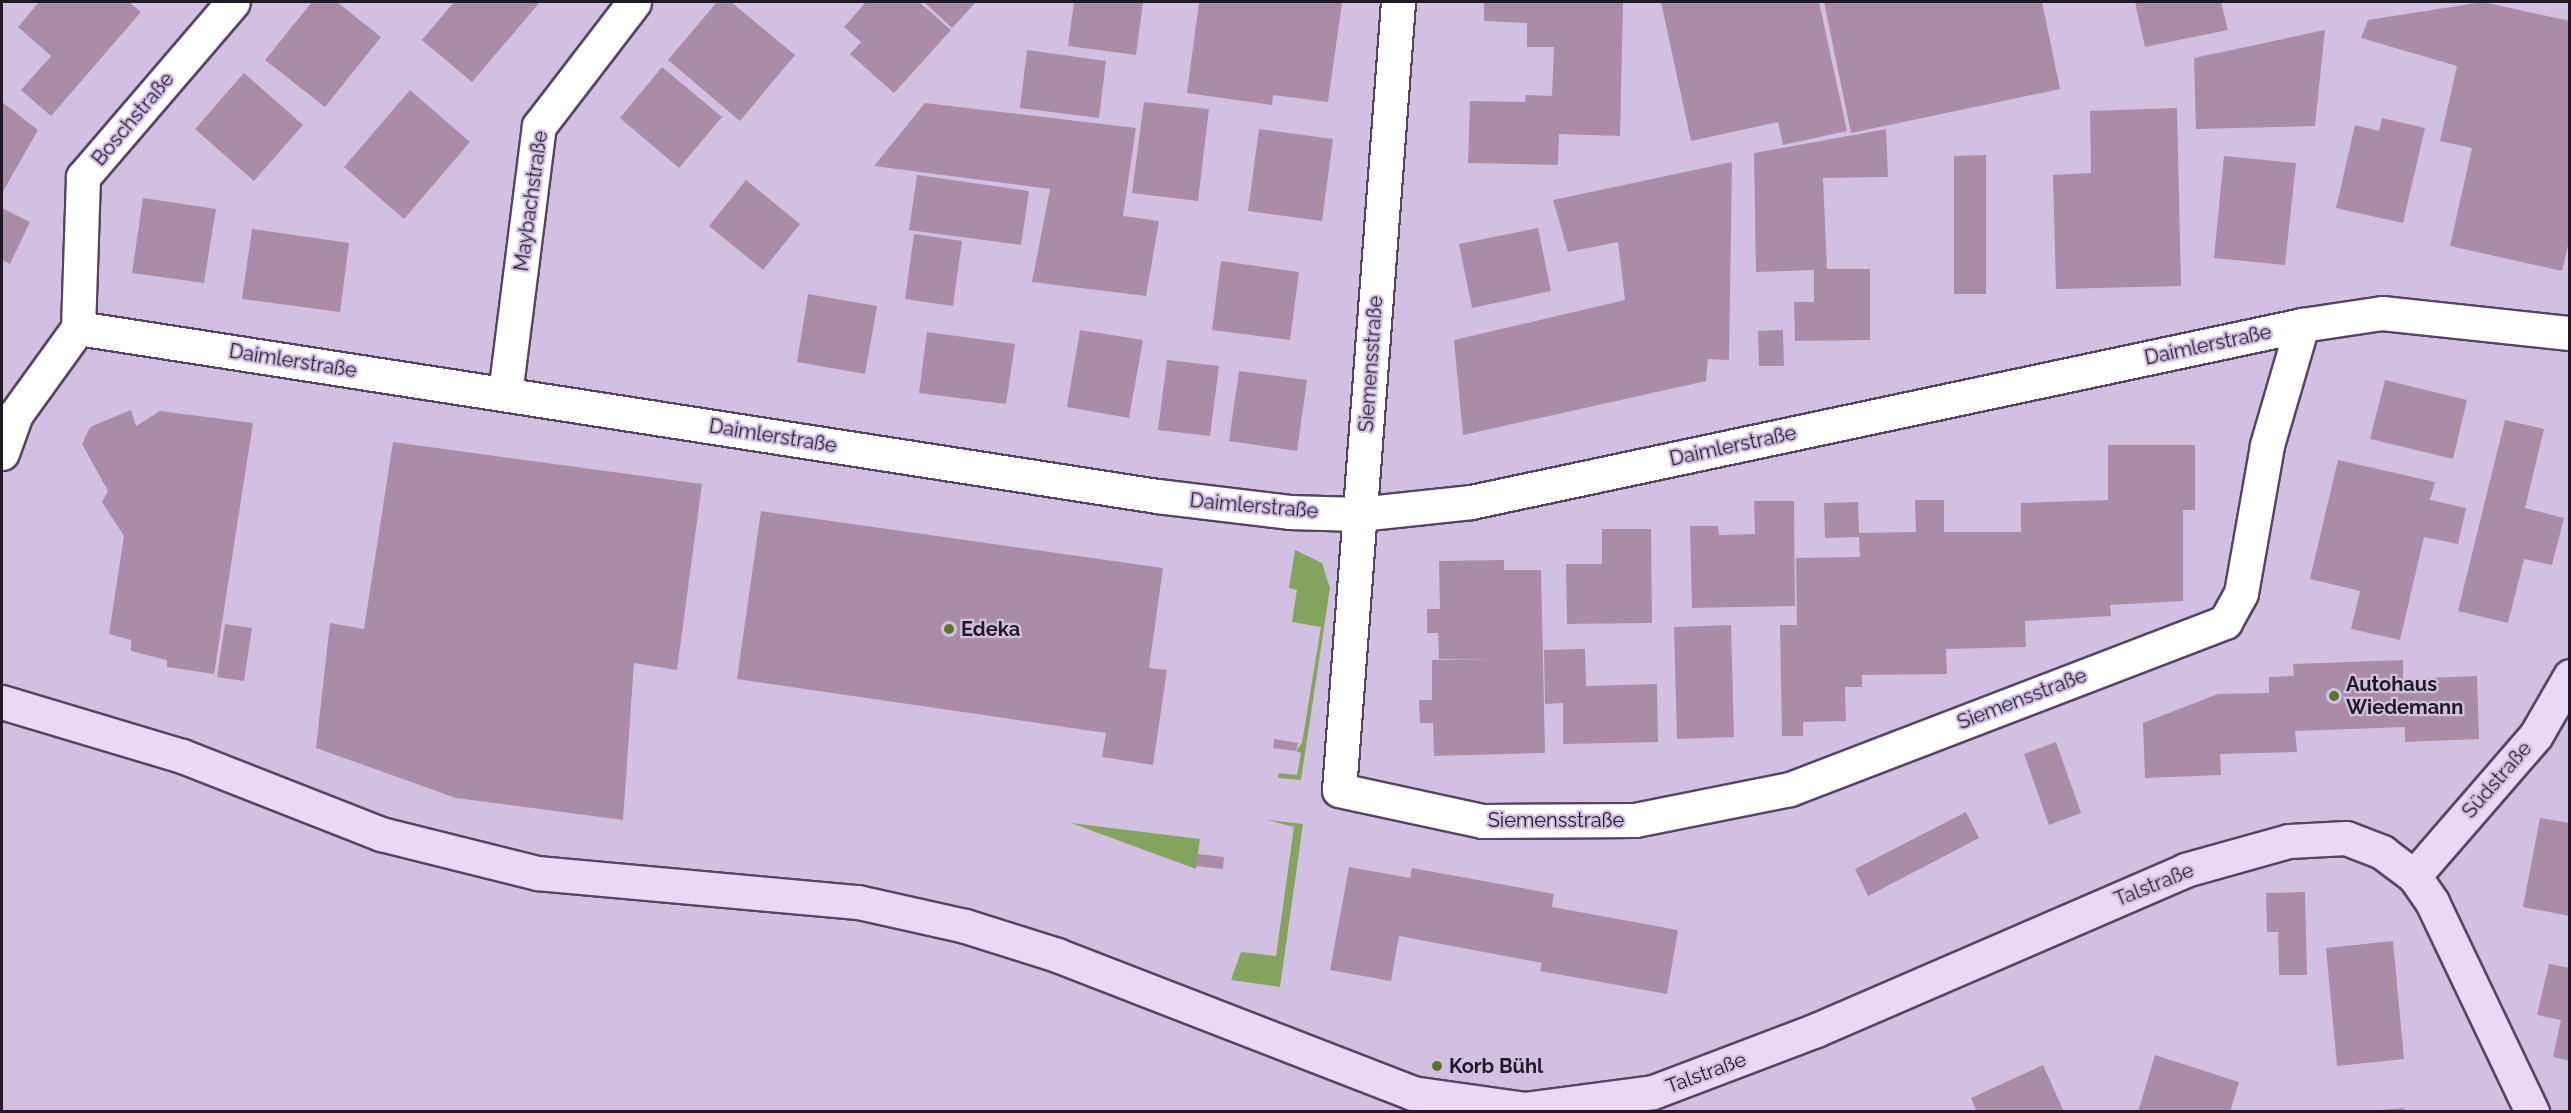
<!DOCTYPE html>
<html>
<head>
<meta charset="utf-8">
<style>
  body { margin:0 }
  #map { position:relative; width:2571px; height:1113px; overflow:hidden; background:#d2c0e3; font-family:Raleway,sans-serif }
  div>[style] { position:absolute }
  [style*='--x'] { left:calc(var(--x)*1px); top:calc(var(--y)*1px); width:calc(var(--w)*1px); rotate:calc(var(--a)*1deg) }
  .green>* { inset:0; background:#84a45d }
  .building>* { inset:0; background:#aa8ca7 }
  .roads { filter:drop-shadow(2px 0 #554563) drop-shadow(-2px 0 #554563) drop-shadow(0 2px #554563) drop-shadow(0 -2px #554563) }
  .street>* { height:33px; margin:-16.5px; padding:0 16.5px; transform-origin:16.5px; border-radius:16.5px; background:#fff }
  .secondary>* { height:33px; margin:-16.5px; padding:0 16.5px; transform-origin:16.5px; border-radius:16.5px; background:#e9d8f6 }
  .dots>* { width:16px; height:16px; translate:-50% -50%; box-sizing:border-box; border:3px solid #d2c0e3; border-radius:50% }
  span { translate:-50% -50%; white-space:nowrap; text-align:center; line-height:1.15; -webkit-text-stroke:4.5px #d2c0e3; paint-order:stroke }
  .street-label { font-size:20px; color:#201926 }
  .poi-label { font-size:20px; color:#201926; font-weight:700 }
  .left { translate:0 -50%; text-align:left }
  .frame { position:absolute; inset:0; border:3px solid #201926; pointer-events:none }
</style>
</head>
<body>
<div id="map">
  <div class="green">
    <i style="clip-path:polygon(1295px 550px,1322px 563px,1330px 588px,1301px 780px,1278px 778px,1279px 773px,1297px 775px,1301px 753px,1296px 751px,1302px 743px,1321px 627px,1292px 622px,1297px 590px,1289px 588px)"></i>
    <i style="clip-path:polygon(1267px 820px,1303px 824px,1280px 987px,1231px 980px,1241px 952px,1276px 956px,1294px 827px)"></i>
    <i style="clip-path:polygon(1071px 823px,1200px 839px,1196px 869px)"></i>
  </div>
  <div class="building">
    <i style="clip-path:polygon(39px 2px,129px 2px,141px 12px,51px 116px,21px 90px,51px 56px,18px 27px)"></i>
    <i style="clip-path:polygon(312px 2px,337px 2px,381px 37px,325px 107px,265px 60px)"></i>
    <i style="clip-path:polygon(454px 2px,540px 2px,472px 82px,422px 40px)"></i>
    <i style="clip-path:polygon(717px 2px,731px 2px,795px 55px,740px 121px,668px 60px)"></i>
    <i style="clip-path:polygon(866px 2px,919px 2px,951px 30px,894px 93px,850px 54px,861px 42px,844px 27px)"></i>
    <i style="clip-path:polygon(924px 2px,976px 2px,952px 28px)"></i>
    <i style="clip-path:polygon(1074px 2px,1143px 2px,1136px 55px,1068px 46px)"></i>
    <i style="clip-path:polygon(1199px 2px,1342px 3px,1328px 102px,1273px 95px,1272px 105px,1187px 93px)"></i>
    <i style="clip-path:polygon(1484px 2px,1623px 2px,1620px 136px,1559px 134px,1558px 165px,1468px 163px,1470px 101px,1525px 102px,1526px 95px,1552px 96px,1554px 47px,1527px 47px,1527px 23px,1484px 21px)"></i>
    <i style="clip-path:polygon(1661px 2px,1819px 2px,1847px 131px,1783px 145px,1778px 122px,1691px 141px)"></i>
    <i style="clip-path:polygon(1824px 2px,2042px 2px,2060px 89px,1851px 133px)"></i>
    <i style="clip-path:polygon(2135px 2px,2221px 2px,2228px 30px,2145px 47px)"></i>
    <i style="clip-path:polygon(2483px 2px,2570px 21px,2570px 237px,2562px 271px,2450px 246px,2472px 148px,2440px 141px,2457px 66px,2361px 38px,2368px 20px)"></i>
    <i style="clip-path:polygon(2325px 30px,2315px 126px,2196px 129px,2194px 58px)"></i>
    <i style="clip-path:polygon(1027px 50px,1106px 61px,1099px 118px,1020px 108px)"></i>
    <i style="clip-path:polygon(662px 67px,722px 117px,679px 168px,620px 118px)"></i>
    <i style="clip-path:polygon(244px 73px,303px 125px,254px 181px,195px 129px)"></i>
    <i style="clip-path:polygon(410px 90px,470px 142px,404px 219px,344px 167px)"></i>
    <i style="clip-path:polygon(2px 102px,38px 130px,2px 193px)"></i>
    <i style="clip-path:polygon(1144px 102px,1209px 109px,1198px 201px,1132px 193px)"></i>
    <i style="clip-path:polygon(925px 103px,1136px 128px,1123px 216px,1159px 221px,1146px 296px,1032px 282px,1050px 189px,874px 166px)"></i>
    <i style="clip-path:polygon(2177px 108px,2181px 286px,2056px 289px,2053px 175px,2091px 173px,2090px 111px)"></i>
    <i style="clip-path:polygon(2382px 118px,2425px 128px,2403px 223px,2336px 208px,2355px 125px,2379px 131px)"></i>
    <i style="clip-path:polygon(1259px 129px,1333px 139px,1322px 221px,1248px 211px)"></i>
    <i style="clip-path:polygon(1886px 129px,1888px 177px,1823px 178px,1827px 269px,1870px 269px,1870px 340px,1795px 341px,1794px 302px,1814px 302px,1814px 270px,1756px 272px,1754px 153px)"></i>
    <i style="clip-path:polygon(1986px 155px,1986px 294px,1954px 294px,1954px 156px)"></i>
    <i style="clip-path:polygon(2224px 156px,2296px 163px,2285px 265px,2214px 258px)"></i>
    <i style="clip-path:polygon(1732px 162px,1729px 360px,1708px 359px,1706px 381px,1463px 435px,1454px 340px,1625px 300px,1618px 242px,1568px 252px,1553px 200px)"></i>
    <i style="clip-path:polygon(917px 175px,1029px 191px,1021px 245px,909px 230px)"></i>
    <i style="clip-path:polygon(746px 180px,800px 224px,763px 270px,709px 226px)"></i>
    <i style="clip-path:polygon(143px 198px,216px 209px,204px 283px,132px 273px)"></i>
    <i style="clip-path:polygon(2px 208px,30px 222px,10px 264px,2px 260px)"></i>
    <i style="clip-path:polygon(1538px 228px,1551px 291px,1472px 308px,1459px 244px)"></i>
    <i style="clip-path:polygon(252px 229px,349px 243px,340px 312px,242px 299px)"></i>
    <i style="clip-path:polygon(914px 234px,962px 241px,953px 306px,905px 299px)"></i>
    <i style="clip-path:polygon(1221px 261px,1299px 272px,1290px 340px,1212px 330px)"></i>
    <i style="clip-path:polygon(808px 294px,877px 306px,865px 374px,797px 362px)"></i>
    <i style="clip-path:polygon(1080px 330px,1143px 340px,1129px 418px,1067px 407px)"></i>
    <i style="clip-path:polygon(1783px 330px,1784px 366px,1759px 366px,1758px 331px)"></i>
    <i style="clip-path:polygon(927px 332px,1015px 344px,1006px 404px,919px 393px)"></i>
    <i style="clip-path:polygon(1167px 360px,1219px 366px,1210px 436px,1158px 430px)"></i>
    <i style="clip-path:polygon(1239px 371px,1307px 380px,1297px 451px,1229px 441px)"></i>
    <i style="clip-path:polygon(2385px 380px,2467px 400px,2453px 459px,2370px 439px)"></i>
    <i style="clip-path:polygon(131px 410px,136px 426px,160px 411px,253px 423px,214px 674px,167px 667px,167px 660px,131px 651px,131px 640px,109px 634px,124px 536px,102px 502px,108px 491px,82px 444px,90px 427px)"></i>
    <i style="clip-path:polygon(2505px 420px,2544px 429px,2525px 508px,2564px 518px,2552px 565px,2524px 559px,2508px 623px,2458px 611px)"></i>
    <i style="clip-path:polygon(393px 442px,702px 484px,677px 670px,634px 663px,623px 820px,456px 798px,316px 748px,330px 623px,364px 629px)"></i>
    <i style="clip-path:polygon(2108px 445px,2195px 445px,2195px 510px,2183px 510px,2183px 601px,2110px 605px,2111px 616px,2025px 621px,2026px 647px,1946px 649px,1947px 674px,1862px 675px,1862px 687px,1845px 687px,1846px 721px,1803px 722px,1803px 736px,1782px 736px,1780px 625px,1797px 625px,1796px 558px,1860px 557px,1859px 537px,1825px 538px,1824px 503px,1858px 502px,1859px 533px,1916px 532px,1915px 500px,1944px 500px,1944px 532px,2021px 532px,2021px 503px,2108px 500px)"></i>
    <i style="clip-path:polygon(2338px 460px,2435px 482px,2430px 500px,2466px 508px,2458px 544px,2424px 537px,2400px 640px,2351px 629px,2360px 591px,2310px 579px)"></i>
    <i style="clip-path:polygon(1754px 501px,1794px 501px,1795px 606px,1692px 608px,1690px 526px,1718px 526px,1719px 535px,1755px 534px)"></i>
    <i style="clip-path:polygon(761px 511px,1163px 568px,1149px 668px,1167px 670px,1153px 765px,1102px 757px,1106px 733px,737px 679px)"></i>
    <i style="clip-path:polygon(1602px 529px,1651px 529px,1652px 623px,1567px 624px,1566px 564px,1602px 564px)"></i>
    <i style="clip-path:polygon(1504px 560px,1504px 570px,1541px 570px,1545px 753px,1434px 756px,1433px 723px,1420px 723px,1419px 700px,1432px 700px,1432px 660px,1493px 659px,1439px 659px,1438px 633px,1427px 633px,1427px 609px,1440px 609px,1439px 561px)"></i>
    <i style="clip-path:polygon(225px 624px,252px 628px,244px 681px,217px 677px)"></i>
    <i style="clip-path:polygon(1731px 625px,1734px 737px,1677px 739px,1674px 627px)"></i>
    <i style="clip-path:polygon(1585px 649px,1586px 686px,1657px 684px,1658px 742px,1563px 744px,1563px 703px,1545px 704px,1544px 650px)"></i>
    <i style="clip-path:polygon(2403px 660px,2403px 679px,2477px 676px,2479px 739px,2405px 742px,2405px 727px,2295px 731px,2297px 752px,2220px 754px,2221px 775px,2145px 778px,2143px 723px,2218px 694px,2269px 693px,2269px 677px,2294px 676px,2293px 664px)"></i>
    <i style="clip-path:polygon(1274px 739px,1298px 743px,1296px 751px,1273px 748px)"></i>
    <i style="clip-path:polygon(2056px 742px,2081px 813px,2049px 825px,2024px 754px)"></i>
    <i style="clip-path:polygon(1966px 812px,1979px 838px,1868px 896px,1855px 869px)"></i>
    <i style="clip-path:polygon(2540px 818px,2570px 823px,2570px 916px,2523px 907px)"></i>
    <i style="clip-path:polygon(1198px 854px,1224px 857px,1223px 869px,1196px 866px)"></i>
    <i style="clip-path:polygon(1349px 867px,1410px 878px,1412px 868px,1554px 894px,1552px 907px,1678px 930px,1667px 994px,1540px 971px,1542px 963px,1399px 936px,1391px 981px,1330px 970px)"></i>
    <i style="clip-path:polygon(2305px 892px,2307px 975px,2279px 975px,2278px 932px,2267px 932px,2266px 893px)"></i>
    <i style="clip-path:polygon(2393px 941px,2404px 1059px,2337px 1066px,2326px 948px)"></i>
    <i style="clip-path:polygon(2549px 964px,2570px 968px,2570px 1061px,2553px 1057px,2561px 1020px,2537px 1015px)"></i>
    <i style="clip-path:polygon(2155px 1055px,2239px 1082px,2230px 1112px,2138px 1112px)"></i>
    <i style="clip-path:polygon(2043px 1065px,2064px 1112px,1977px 1112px,1971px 1098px)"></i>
    <i style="clip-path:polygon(2404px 1108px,2405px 1112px,2380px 1112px,2380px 1110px)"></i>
  </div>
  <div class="roads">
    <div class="street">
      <i style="--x:1398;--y:2;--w:790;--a:94.28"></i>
      <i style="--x:1339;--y:790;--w:146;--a:12.2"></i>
      <i style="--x:1482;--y:821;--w:153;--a:-0.4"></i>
      <i style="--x:1635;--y:820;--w:158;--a:-11.3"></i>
      <i style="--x:1790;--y:789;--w:466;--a:-21"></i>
      <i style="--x:2225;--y:622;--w:33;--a:-61"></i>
      <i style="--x:2241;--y:593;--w:150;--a:-80"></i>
      <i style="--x:2267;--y:445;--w:125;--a:-73.7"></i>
      <i style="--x:78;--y:328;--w:1092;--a:8.85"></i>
      <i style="--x:1157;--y:496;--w:133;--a:6.9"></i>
      <i style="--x:1289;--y:512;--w:70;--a:1.6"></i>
      <i style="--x:1359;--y:514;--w:113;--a:-6.1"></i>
      <i style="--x:1471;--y:502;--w:850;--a:-12.02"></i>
      <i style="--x:2302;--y:325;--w:81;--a:-8.5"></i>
      <i style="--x:2382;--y:313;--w:189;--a:6.1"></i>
      <i style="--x:78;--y:328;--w:151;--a:-88.1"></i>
      <i style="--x:83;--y:177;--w:230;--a:-49.4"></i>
      <i style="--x:505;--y:394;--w:270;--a:-82.8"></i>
      <i style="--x:539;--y:126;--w:156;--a:-52.5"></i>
      <i style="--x:2;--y:453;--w:41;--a:-70.3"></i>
      <i style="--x:16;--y:414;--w:106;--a:-54.2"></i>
    </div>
    <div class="secondary">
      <i style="--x:2;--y:702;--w:188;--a:16.7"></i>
      <i style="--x:182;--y:756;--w:214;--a:21.4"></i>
      <i style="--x:381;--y:834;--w:161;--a:14"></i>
      <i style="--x:537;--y:873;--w:322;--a:5.2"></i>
      <i style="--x:858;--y:902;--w:110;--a:12.6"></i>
      <i style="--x:965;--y:926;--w:96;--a:17.5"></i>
      <i style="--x:1057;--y:955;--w:381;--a:21.2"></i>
      <i style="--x:1412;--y:1093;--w:113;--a:8.1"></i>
      <i style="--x:1524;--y:1109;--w:130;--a:-7.5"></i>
      <i style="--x:1653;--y:1092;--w:174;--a:-20.8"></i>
      <i style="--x:1816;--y:1030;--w:402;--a:-23.4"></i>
      <i style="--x:2185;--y:870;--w:108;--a:-15.6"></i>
      <i style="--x:2289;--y:841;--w:57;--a:-3"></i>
      <i style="--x:2346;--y:838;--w:39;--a:21"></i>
      <i style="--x:2382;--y:852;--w:40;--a:37"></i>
      <i style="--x:2414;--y:876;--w:32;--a:55"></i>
      <i style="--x:2432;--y:902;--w:233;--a:64.5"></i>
      <i style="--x:2414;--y:876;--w:186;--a:-49.1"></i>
      <i style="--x:2536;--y:735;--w:68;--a:-60"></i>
    </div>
  </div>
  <div class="dots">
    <i style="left:949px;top:629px;background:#57762c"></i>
    <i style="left:2334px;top:696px;background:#57762c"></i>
    <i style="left:1437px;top:1066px;background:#57762c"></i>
  </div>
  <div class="street-label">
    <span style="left:133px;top:119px;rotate:-50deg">Boschstraße</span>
    <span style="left:531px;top:201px;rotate:-82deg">Maybachstraße</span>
    <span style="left:2208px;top:345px;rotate:-12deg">Daimlerstraße</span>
    <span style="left:293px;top:361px;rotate:9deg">Daimlerstraße</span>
    <span style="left:1371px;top:364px;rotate:-86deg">Siemensstraße</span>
    <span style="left:773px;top:436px;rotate:9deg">Daimlerstraße</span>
    <span style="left:1733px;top:446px;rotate:-12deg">Daimlerstraße</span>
    <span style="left:1254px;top:506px;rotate:5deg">Daimlerstraße</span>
    <span style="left:2022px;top:699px;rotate:-21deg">Siemensstraße</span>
    <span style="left:2497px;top:780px;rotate:-49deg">Südstraße</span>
    <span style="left:1556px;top:820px">Siemensstraße</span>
    <span style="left:2154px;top:885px;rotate:-22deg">Talstraße</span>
    <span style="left:1706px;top:1073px;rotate:-20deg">Talstraße</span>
  </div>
  <div class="poi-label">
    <span class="left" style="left:961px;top:629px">Edeka</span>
    <span class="left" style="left:2346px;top:696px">Autohaus<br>Wiedemann</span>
    <span class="left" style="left:1449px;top:1066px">Korb Bühl</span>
  </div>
  <div class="frame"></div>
</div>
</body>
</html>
